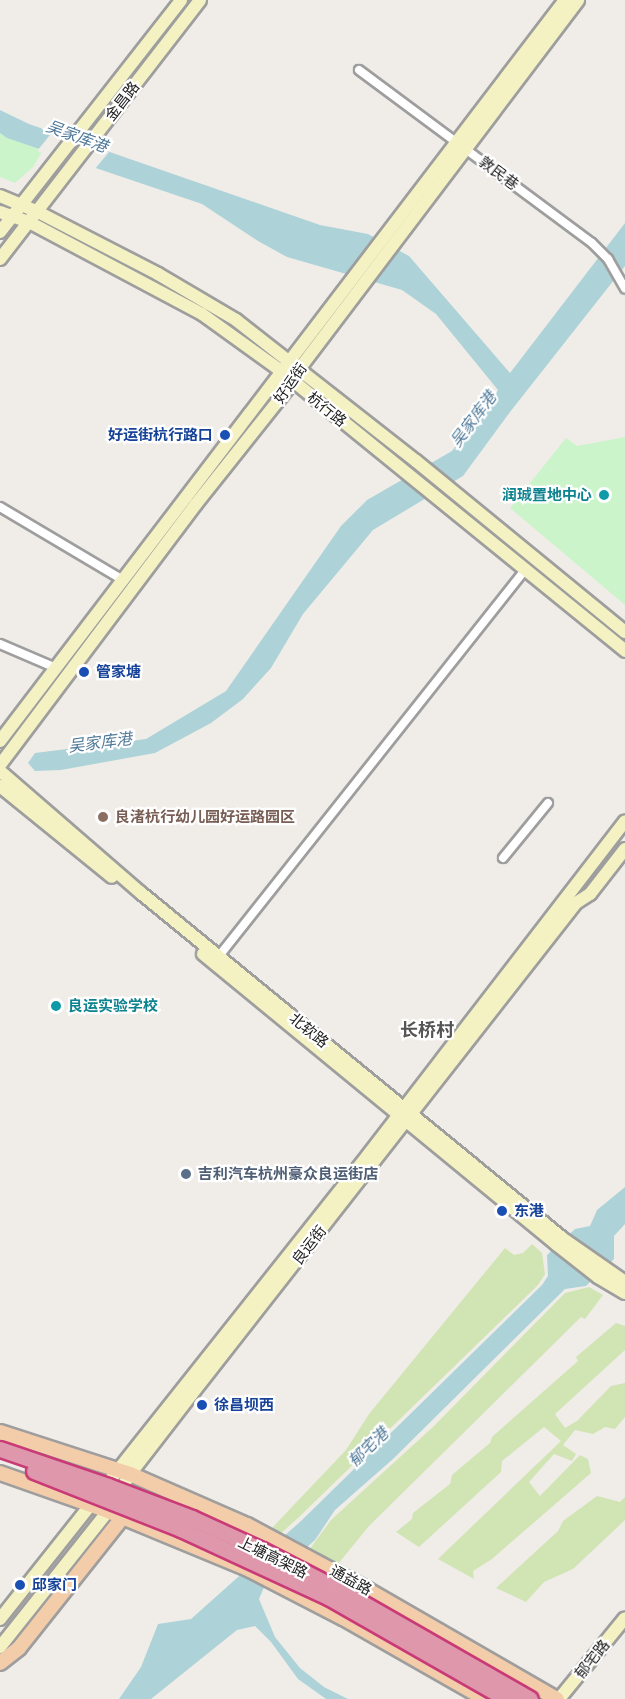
<!DOCTYPE html>
<html>
<head>
<meta charset="utf-8">
<style>
  body { margin:0 }
  #map { position:relative; width:625px; height:1699px; overflow:hidden; background:#f0ede8; font-family:"Titillium Web","Noto Sans SC",sans-serif }
  div>[style] { position:absolute }
  [style*='--x'] { left:calc(var(--x)*1px); top:calc(var(--y)*1px); width:calc(var(--w)*1px); rotate:calc(var(--a)*1deg) }
  .grass>* { inset:0; background:#d0e4b4 }
  .park>* { inset:0; background:#cbf4cb }
  .water>* { inset:0; background:#add3d9 }
  .pier>* { inset:0; background:#f0ede8 }
  .roads { filter:drop-shadow(2px 0 #9e9e9e) drop-shadow(-2px 0 #9e9e9e) drop-shadow(0 2px #9e9e9e) drop-shadow(0 -2px #9e9e9e) }
  .street>* { height:8px; margin:-4px; padding:0 4px; transform-origin:4px; border-radius:4px; background:#fff }
  .secondary>* { height:12px; margin:-6px; padding:0 6px; transform-origin:6px; border-radius:6px; background:#f4f2c2 }
  .primary>* { height:14px; margin:-7px; padding:0 7px; transform-origin:7px; border-radius:7px; background:#f3cdaa }
  .bridges { filter:drop-shadow(2px 0 #c93a77) drop-shadow(-2px 0 #c93a77) drop-shadow(0 2px #c93a77) drop-shadow(0 -2px #c93a77) }
  .highway-bridge>* { height:15px; margin:-7.5px; padding:0 7.5px; transform-origin:7.5px; border-radius:7.5px; background:#df98ab }
  .dots>* { width:16px; height:16px; translate:-50% -50%; box-sizing:border-box; border:3px solid #fff; border-radius:50% }
  span { translate:-50% -50%; white-space:nowrap; text-align:center; line-height:1.15; -webkit-text-stroke:4.5px #fff; paint-order:stroke }
  .street-label { font-size:15px; color:#212121 }
  .transit-label { font-size:15px; color:#164399; font-weight:700 }
  .right { translate:-100% -50%; text-align:right }
  .left { translate:0 -50%; text-align:left }
  .culture-label { font-size:15px; color:#0d838f; font-weight:700 }
  .education-label { font-size:15px; color:#785e54; font-weight:700 }
  .service-label { font-size:15px; color:#4e5e75; font-weight:700 }
  .water-label { font-size:16px; color:#4f7998; font-style:italic }
  .quarter-label { font-size:18px; color:#545454; font-weight:700 }
</style>
</head>
<body>
<div id="map">
  <div class="grass">
    <i style="clip-path:polygon(532px 1244px,542px 1253px,545px 1274px,538px 1285px,298px 1518px,279px 1535px,271px 1529px,346px 1450px,369px 1414px,505px 1248px,514px 1255px,523px 1253px)"></i>
    <i style="clip-path:polygon(589px 1287px,603px 1295px,585px 1319px,581px 1317px,369px 1526px,338px 1564px,309px 1550px,331px 1520px,434px 1426px,565px 1293px)"></i>
    <i style="clip-path:polygon(616px 1323px,625px 1326px,625px 1350px,555px 1414px,565px 1428px,577px 1421px,611px 1386px,625px 1383px,625px 1417px,615px 1429px,605px 1427px,593px 1434px,575px 1430px,563px 1445px,576px 1454px,572px 1461px,554px 1454px,529px 1482px,540px 1496px,580px 1455px,588px 1459px,591px 1473px,492px 1559px,473px 1571px,474px 1579px,438px 1559px,561px 1441px,544px 1427px,502px 1461px,501px 1472px,419px 1547px,396px 1532px,412px 1519px,413px 1513px,450px 1484px,452px 1475px,490px 1443px,492px 1437px,578px 1361px,576px 1357px)"></i>
    <i style="clip-path:polygon(597px 1496px,620px 1502px,625px 1497px,625px 1520px,573px 1569px,544px 1582px,526px 1602px,496px 1588px,558px 1531px,563px 1521px)"></i>
  </div>
  <div class="park">
    <i style="clip-path:polygon(0 133px,43px 150px,33px 167px,15px 183px,0 177px)"></i>
    <i style="clip-path:polygon(625px 437px,625px 605px,510px 508px,566px 438px,577px 446px)"></i>
  </div>
  <div class="water">
    <i style="clip-path:polygon(0 110px,29px 124px,320px 225px,368px 234px,409px 256px,510px 373px,625px 223px,625px 266px,510px 412px,463px 476px,373px 530px,303px 614px,271px 668px,243px 699px,211px 723px,155px 753px,61px 770px,35px 771px,28px 763px,35px 753px,146px 739px,226px 691px,341px 526px,367px 500px,452px 451px,498px 390px,436px 314px,402px 290px,287px 257px,258px 241px,202px 204px,7px 138px,0 133px)"></i>
    <i style="clip-path:polygon(625px 1187px,625px 1224px,614px 1236px,614px 1259px,586px 1286px,565px 1289px,393px 1459px,335px 1510px,315px 1540px,265px 1585px,259px 1599px,275px 1637px,300px 1668px,324px 1687px,348px 1699px,326px 1699px,298px 1679px,271px 1642px,255px 1626px,237px 1630px,151px 1699px,119px 1699px,141px 1667px,158px 1624px,191px 1619px,301px 1521px,542px 1285px,548px 1276px,547px 1255px,575px 1229px,590px 1226px,597px 1210px)"></i>
  </div>
  <div class="pier">
    <i style="clip-path:polygon(54px 130px,109px 152px,94px 170px,37px 151px)"></i>
  </div>
  <div class="roads">
    <div class="street">
      <i style="--x:359;--y:70;--w:290;--a:36.6"></i>
      <i style="--x:592;--y:243;--w:23;--a:45"></i>
      <i style="--x:608;--y:259;--w:34;--a:60"></i>
      <i style="--x:0;--y:507;--w:143;--a:30.7"></i>
      <i style="--x:0;--y:644;--w:61;--a:23.2"></i>
      <i style="--x:503;--y:858;--w:71;--a:-50.7"></i>
      <i style="--x:219;--y:956;--w:493;--a:-51.6"></i>
    </div>
    <div class="secondary">
      <i style="--x:0;--y:196;--w:41;--a:22.8"></i>
      <i style="--x:38;--y:212;--w:135;--a:27.3"></i>
      <i style="--x:158;--y:274;--w:91;--a:30.5"></i>
      <i style="--x:236;--y:320;--w:229;--a:38.1"></i>
      <i style="--x:416;--y:461;--w:270;--a:39.3"></i>
      <i style="--x:0;--y:212;--w:31;--a:19"></i>
      <i style="--x:29;--y:222;--w:196;--a:28"></i>
      <i style="--x:202;--y:314;--w:97;--a:35.8"></i>
      <i style="--x:281;--y:371;--w:444;--a:39.1"></i>
      <i style="--x:0;--y:232;--w:294;--a:-52"></i>
      <i style="--x:0;--y:259;--w:327;--a:-52.3"></i>
      <i style="--x:0;--y:741;--w:932;--a:-52.68"></i>
      <i style="--x:0;--y:765;--w:326;--a:-53.1"></i>
      <i style="--x:196;--y:504;--w:157;--a:-51.5"></i>
      <i style="--x:294;--y:381;--w:14;--a:-65"></i>
      <i style="--x:300;--y:368;--w:461;--a:-52.9"></i>
      <i style="--x:0;--y:771;--w:186;--a:40.9"></i>
      <i style="--x:141;--y:893;--w:544;--a:39.33"></i>
      <i style="--x:562;--y:1238;--w:77;--a:34.9"></i>
      <i style="--x:0;--y:786;--w:144;--a:39.1"></i>
      <i style="--x:203;--y:954;--w:457;--a:39.4"></i>
      <i style="--x:556;--y:1244;--w:53;--a:38.2"></i>
      <i style="--x:598;--y:1277;--w:31;--a:31"></i>
      <i style="--x:0;--y:1619;--w:592;--a:-51.58"></i>
      <i style="--x:368;--y:1155;--w:421;--a:-52.4"></i>
      <i style="--x:0;--y:1647;--w:174;--a:-51.5"></i>
      <i style="--x:108;--y:1511;--w:43;--a:-59.3"></i>
      <i style="--x:130;--y:1474;--w:100;--a:-52.3"></i>
      <i style="--x:191;--y:1395;--w:625;--a:-51.96"></i>
      <i style="--x:576;--y:903;--w:17;--a:-33"></i>
      <i style="--x:590;--y:894;--w:57;--a:-52.1"></i>
      <i style="--x:559;--y:1699;--w:104;--a:-50.8"></i>
    </div>
    <div class="primary">
      <i style="--x:0;--y:1432;--w:137;--a:17.9"></i>
      <i style="--x:130;--y:1474;--w:128;--a:23.6"></i>
      <i style="--x:247;--y:1525;--w:137;--a:28.2"></i>
      <i style="--x:368;--y:1590;--w:218;--a:30"></i>
      <i style="--x:0;--y:1473;--w:109;--a:19.3"></i>
      <i style="--x:103;--y:1509;--w:159;--a:22.5"></i>
      <i style="--x:250;--y:1570;--w:105;--a:27.3"></i>
      <i style="--x:343;--y:1618;--w:163;--a:29.7"></i>
      <i style="--x:0;--y:1663;--w:24;--a:-38"></i>
      <i style="--x:19;--y:1648;--w:167;--a:-51.6"></i>
    </div>
  </div>
  <div class="bridges">
    <div class="highway-bridge">
      <i style="--x:0;--y:1449;--w:114;--a:18.9"></i>
      <i style="--x:108;--y:1486;--w:90;--a:20.9"></i>
      <i style="--x:192;--y:1518;--w:77;--a:24.6"></i>
      <i style="--x:262;--y:1550;--w:85;--a:27.2"></i>
      <i style="--x:338;--y:1589;--w:221;--a:29.8"></i>
      <i style="--x:34;--y:1471;--w:158;--a:21.5"></i>
      <i style="--x:181;--y:1529;--w:162;--a:24.8"></i>
      <i style="--x:328;--y:1597;--w:206;--a:29.7"></i>
    </div>
  </div>
  <div class="dots">
    <i style="left:225px;top:435px;background:#1a4fb4"></i>
    <i style="left:604px;top:495px;background:#0f9aa8"></i>
    <i style="left:84px;top:672px;background:#1a4fb4"></i>
    <i style="left:103px;top:817px;background:#8d6e63"></i>
    <i style="left:56px;top:1006px;background:#0f9aa8"></i>
    <i style="left:186px;top:1174px;background:#5c6f8a"></i>
    <i style="left:502px;top:1211px;background:#1a4fb4"></i>
    <i style="left:202px;top:1405px;background:#1a4fb4"></i>
    <i style="left:20px;top:1585px;background:#1a4fb4"></i>
  </div>
  <div class="street-label">
    <span style="left:122px;top:101px;rotate:-52deg">金昌路</span>
    <span style="left:499px;top:173px;rotate:37deg">敦民巷</span>
    <span style="left:290px;top:383px;rotate:-55deg">好运街</span>
    <span style="left:327px;top:409px;rotate:39deg">杭行路</span>
    <span style="left:309px;top:1030px;rotate:39deg">北软路</span>
    <span style="left:309px;top:1245px;rotate:-52deg">良运街</span>
    <span style="left:273px;top:1557px;rotate:26deg">上塘高架路</span>
    <span style="left:351px;top:1580px;rotate:29deg">通益路</span>
    <span style="left:592px;top:1659px;rotate:-51deg">郁宅路</span>
  </div>
  <div class="transit-label">
    <span class="right" style="left:213px;top:435px">好运街杭行路口</span>
    <span class="left" style="left:96px;top:672px">管家塘</span>
    <span class="left" style="left:514px;top:1211px">东港</span>
    <span class="left" style="left:214px;top:1405px">徐昌坝西</span>
    <span class="left" style="left:32px;top:1585px">邱家门</span>
  </div>
  <div class="culture-label">
    <span class="right" style="left:592px;top:495px">润珹置地中心</span>
    <span class="left" style="left:68px;top:1006px">良运实验学校</span>
  </div>
  <div class="education-label">
    <span class="left" style="left:115px;top:817px">良渚杭行幼儿园好运路园区</span>
  </div>
  <div class="service-label">
    <span class="left" style="left:198px;top:1174px">吉利汽车杭州豪众良运街店</span>
  </div>
  <div class="water-label">
    <span style="left:77px;top:136px;rotate:20deg">吴家库港</span>
    <span style="left:473px;top:419px;rotate:-53deg">吴家库港</span>
    <span style="left:100px;top:742px;rotate:-7deg">吴家库港</span>
    <span style="left:368px;top:1447px;rotate:-44deg">郁宅港</span>
  </div>
  <div class="quarter-label">
    <span style="left:427px;top:1030px">长桥村</span>
  </div>
</div>
</body>
</html>
